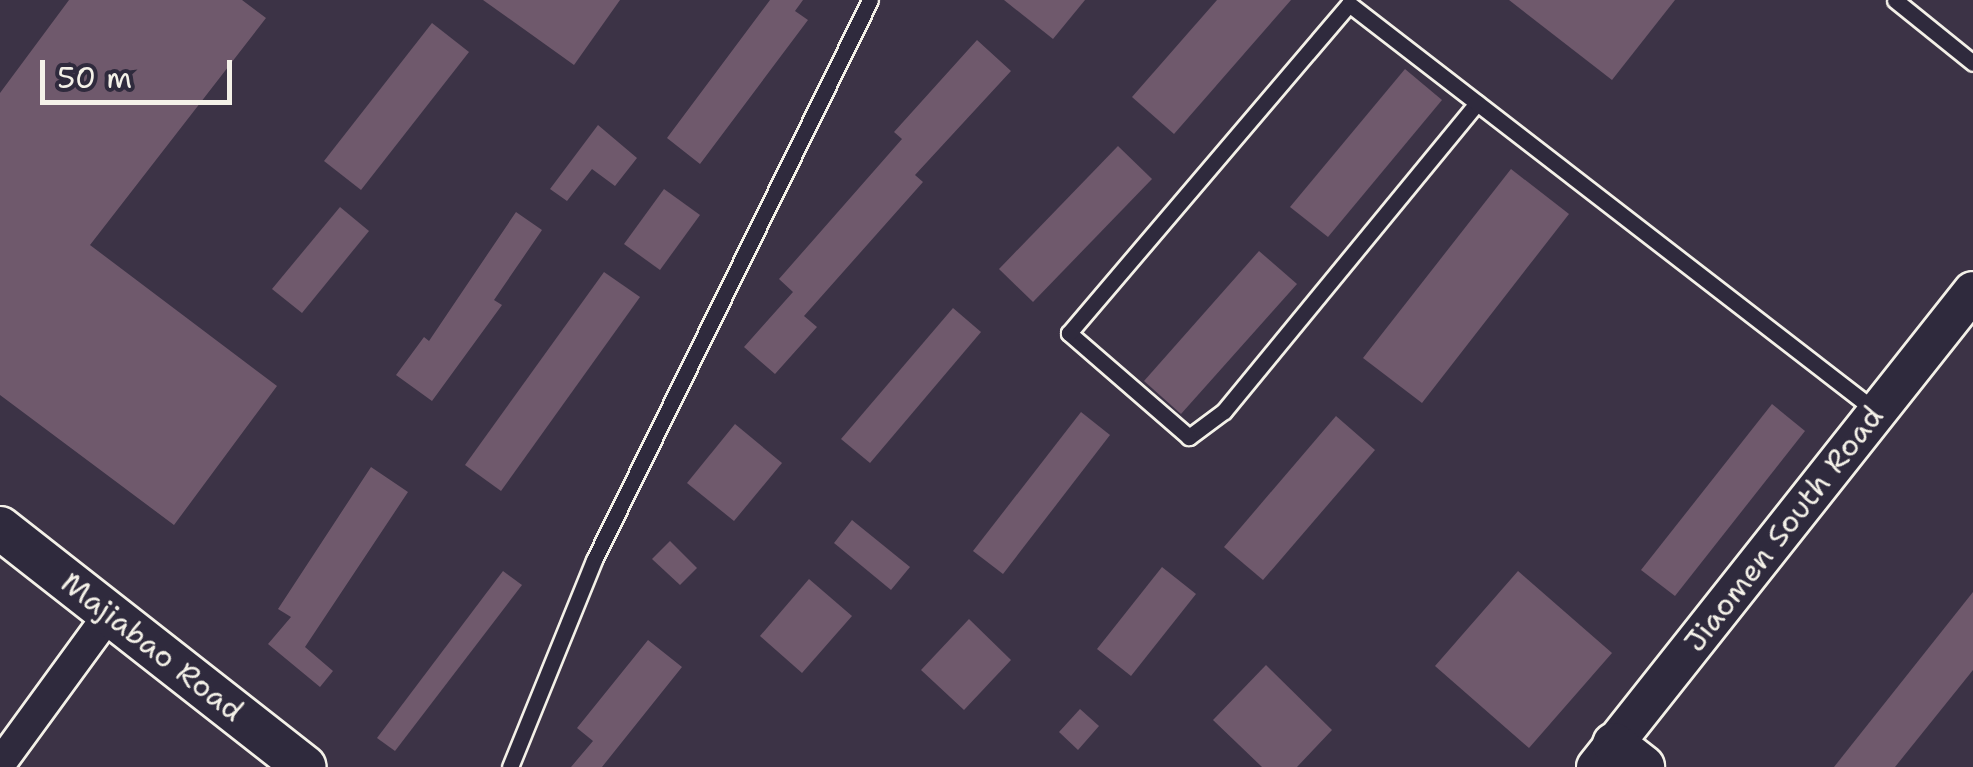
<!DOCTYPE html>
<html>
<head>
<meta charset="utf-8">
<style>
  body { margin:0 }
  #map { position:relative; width:1973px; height:767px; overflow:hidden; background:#3c3346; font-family:"Shantell Sans",sans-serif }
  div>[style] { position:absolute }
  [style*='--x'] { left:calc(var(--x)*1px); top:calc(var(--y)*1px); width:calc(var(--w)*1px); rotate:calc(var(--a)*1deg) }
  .building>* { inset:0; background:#6f596c }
  .roads { filter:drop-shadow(2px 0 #f4f1e8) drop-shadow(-2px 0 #f4f1e8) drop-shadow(0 2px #f4f1e8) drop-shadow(0 -2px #f4f1e8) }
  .service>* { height:15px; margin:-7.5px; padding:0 7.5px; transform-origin:7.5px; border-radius:7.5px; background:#2f2a3d }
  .minor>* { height:30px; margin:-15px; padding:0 15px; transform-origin:15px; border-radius:15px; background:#2f2a3d }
  .tertiary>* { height:38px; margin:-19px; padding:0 19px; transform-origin:19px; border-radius:19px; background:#2f2a3d }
  .secondary>* { height:42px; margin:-21px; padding:0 21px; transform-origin:21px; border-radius:21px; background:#2f2a3d }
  span { translate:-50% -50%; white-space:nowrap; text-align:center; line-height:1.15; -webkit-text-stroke:8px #2f2a3d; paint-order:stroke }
  .street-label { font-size:30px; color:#f4f1e8 }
  .scale { position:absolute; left:40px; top:60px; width:192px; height:45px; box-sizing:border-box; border:5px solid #f4f1e8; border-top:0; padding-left:12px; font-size:30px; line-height:35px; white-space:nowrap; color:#f4f1e8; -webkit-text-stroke:8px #2f2a3d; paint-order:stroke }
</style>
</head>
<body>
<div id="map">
  <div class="building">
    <i style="clip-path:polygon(69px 0,242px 0,266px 18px,90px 245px,277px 386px,174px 525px,0 395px,0 93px)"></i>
    <i style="clip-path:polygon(483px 0,620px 0,574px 65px)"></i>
    <i style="clip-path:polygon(770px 0,803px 0,795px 11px,808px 20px,700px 164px,667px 138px)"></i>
    <i style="clip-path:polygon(1004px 0,1085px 0,1053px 39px)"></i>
    <i style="clip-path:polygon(1217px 0,1291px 0,1174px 134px,1132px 97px)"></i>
    <i style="clip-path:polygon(1509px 0,1675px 0,1612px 80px)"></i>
    <i style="clip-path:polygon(432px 23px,469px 52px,361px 190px,324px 161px)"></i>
    <i style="clip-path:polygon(977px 40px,1011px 71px,915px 175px,923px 182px,804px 316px,817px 327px,775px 374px,744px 347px,793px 292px,779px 279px,902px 139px,894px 132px)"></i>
    <i style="clip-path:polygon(1405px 69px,1442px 100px,1328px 237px,1290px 207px)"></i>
    <i style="clip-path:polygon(598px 125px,637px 158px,615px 186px,592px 169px,567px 201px,550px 189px)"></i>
    <i style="clip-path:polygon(1118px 146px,1152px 179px,1033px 302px,999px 269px)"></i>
    <i style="clip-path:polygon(1511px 169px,1569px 214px,1422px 403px,1363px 358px)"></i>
    <i style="clip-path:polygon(664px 189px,700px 215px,660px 270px,624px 244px)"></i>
    <i style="clip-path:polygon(340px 207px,369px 231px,302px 313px,272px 289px)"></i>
    <i style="clip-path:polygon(516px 212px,542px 230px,494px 300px,502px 305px,432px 401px,396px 375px,424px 337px,429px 341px)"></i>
    <i style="clip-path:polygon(1259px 251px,1297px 284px,1181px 414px,1144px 381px)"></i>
    <i style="clip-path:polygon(604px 272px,640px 297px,501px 491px,465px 465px)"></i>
    <i style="clip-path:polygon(953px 308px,981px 332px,870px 463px,841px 439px)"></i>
    <i style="clip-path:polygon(1772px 404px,1805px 431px,1675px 596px,1641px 570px)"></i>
    <i style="clip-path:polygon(1081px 412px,1110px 435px,1003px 574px,973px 551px)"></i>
    <i style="clip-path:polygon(1336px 416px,1375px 450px,1263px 580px,1224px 547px)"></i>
    <i style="clip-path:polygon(735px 424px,782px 463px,734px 521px,687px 483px)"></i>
    <i style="clip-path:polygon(371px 467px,408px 492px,305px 647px,333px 671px,320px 687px,268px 644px,291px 617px,278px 609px)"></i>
    <i style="clip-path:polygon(852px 520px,910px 567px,891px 590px,834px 543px)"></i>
    <i style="clip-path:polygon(670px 541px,697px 568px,680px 585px,652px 559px)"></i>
    <i style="clip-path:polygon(1162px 567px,1196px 594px,1131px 676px,1097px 649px)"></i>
    <i style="clip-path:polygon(503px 571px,522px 585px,395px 751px,377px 738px)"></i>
    <i style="clip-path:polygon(1518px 571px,1612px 653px,1529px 748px,1435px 666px)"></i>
    <i style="clip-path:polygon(809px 579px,852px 616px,802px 673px,760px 636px)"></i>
    <i style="clip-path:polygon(1973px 592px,1973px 670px,1895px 767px,1834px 767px)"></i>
    <i style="clip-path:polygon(969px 619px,1011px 660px,964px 710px,921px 670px)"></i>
    <i style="clip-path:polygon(648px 640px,682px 667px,602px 767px,571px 767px,593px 741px,577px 728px)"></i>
    <i style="clip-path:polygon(1266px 665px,1332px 730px,1297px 767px,1262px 767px,1213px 720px)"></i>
    <i style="clip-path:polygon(1080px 709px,1099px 726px,1078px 750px,1059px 732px)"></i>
  </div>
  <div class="roads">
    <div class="service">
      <i style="--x:1895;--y:0;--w:100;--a:38.9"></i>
      <i style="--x:1477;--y:103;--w:399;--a:129.4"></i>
      <i style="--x:1224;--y:411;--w:44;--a:143.4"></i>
      <i style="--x:1189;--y:437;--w:159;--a:-139.1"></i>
      <i style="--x:1069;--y:333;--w:432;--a:-49.6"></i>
      <i style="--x:1349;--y:4;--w:667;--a:37.69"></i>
      <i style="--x:510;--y:767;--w:223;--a:-67.9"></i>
      <i style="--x:594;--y:560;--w:624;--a:-63.76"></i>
    </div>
    <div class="minor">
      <i style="--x:0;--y:764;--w:187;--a:-53.9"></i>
    </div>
    <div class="tertiary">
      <i style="--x:1596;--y:767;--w:607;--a:-51.62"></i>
    </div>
    <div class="secondary">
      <i style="--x:0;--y:528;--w:387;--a:38.1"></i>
      <i style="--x:1614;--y:744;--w:37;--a:38"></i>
    </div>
  </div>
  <div class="street-label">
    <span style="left:1784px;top:529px;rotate:-52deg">Jiaomen South Road</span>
    <span style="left:152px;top:647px;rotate:38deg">Majiabao Road</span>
  </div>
  <div class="scale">50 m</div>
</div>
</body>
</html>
